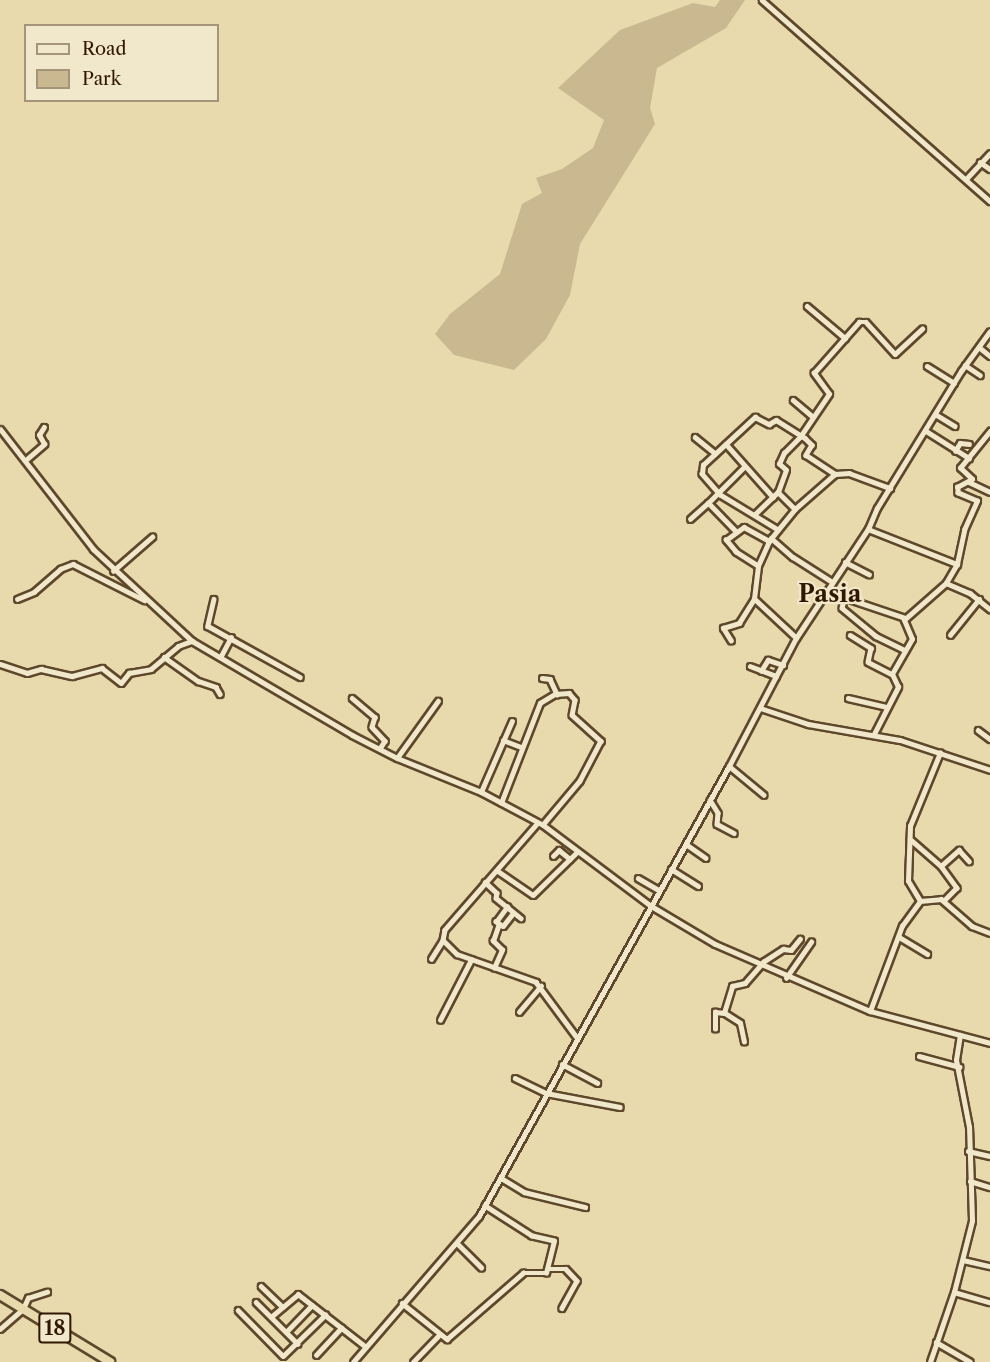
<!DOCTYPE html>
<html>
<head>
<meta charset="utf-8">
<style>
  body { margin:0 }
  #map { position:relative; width:990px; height:1362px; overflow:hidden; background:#e9daad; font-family:"Libre Caslon Text",serif }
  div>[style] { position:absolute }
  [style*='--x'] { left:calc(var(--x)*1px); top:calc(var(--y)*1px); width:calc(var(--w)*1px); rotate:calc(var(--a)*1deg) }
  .green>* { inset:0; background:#cab990 }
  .roads { filter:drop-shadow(2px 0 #5e482b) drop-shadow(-2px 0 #5e482b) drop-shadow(0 2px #5e482b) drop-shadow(0 -2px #5e482b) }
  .minor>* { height:4.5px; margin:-2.25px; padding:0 2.25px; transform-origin:2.25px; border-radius:2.25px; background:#f1e7ca }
  .tertiary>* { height:5px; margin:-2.5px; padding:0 2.5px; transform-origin:2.5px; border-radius:2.5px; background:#f1e7ca }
  .trunk>* { height:8px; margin:-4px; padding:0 4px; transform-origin:4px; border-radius:4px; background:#e9daad }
  span { translate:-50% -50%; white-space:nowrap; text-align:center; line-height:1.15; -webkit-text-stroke:4.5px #f1e7ca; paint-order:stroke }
  .shield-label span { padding:2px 4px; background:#f1e7ca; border:2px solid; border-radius:4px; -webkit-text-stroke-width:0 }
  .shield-label { font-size:20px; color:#301700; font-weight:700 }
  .quarter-label { font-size:24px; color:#301700; font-weight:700 }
  .legend { position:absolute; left:24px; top:24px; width:195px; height:78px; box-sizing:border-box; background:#f1e7ca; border:2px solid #a49479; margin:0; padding:8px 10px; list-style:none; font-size:18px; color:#301700 }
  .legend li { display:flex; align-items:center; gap:12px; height:30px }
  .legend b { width:30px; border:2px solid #a49479 }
</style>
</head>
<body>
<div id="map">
  <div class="green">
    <i style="clip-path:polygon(720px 0,745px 0,726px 28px,657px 68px,650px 108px,655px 124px,580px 244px,570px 295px,546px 339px,514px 370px,454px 355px,435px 334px,450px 314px,500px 274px,522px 204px,542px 193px,536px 178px,562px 169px,593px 148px,604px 120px,558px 88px,620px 30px,693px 3px,715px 7px)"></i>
  </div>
  <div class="roads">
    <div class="minor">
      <i style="--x:762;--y:0;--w:304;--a:41.4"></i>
      <i style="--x:980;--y:162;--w:12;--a:35"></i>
      <i style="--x:966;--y:179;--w:35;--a:-47"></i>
      <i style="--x:807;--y:306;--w:50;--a:40.1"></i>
      <i style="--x:979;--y:347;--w:14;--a:39"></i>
      <i style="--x:965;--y:365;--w:18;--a:34"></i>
      <i style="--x:927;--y:366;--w:32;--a:32"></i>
      <i style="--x:793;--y:400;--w:26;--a:40"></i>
      <i style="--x:935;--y:414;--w:23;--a:31"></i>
      <i style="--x:926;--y:431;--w:51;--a:32.1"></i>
      <i style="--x:695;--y:437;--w:26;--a:39"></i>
      <i style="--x:726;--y:444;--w:71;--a:48.4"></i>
      <i style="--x:955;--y:451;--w:9;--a:-58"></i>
      <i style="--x:960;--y:443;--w:9;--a:6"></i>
      <i style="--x:27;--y:459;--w:23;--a:-41"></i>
      <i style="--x:44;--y:444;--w:10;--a:-119"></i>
      <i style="--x:39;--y:435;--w:9;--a:-58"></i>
      <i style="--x:969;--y:482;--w:23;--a:25"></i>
      <i style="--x:778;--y:492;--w:24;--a:45"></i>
      <i style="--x:755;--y:514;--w:32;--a:-44"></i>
      <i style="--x:778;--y:492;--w:23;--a:-70"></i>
      <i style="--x:786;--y:470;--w:9;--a:-139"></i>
      <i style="--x:779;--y:464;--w:12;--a:-66"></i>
      <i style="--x:784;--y:453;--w:23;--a:-45"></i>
      <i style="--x:800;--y:437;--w:52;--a:-56"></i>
      <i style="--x:829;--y:394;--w:26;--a:-126"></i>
      <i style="--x:814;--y:373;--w:68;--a:-48.6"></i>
      <i style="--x:859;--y:322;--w:7;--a:0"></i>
      <i style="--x:866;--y:322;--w:43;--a:47.8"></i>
      <i style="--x:895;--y:354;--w:37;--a:-43"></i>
      <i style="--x:690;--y:519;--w:24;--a:-42"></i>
      <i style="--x:868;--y:529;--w:96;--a:21.5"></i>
      <i style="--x:778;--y:530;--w:68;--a:-148.9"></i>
      <i style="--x:720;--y:495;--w:28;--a:-131"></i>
      <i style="--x:702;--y:474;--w:9;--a:-84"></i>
      <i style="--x:703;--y:465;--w:71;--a:-42.7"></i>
      <i style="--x:755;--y:417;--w:16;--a:27"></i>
      <i style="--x:769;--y:424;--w:8;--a:-30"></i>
      <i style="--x:776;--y:420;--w:34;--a:32"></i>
      <i style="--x:805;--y:438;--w:10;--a:45"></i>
      <i style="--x:812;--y:445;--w:12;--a:121"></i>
      <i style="--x:806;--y:455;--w:35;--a:33"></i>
      <i style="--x:736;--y:532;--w:40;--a:-134"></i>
      <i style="--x:708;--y:503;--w:51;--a:-45"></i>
      <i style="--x:771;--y:538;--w:29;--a:41"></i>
      <i style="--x:793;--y:557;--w:45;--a:32.3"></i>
      <i style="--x:845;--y:562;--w:27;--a:27"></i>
      <i style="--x:758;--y:566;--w:26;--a:-148"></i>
      <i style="--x:736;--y:552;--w:16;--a:-130"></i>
      <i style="--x:726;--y:540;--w:22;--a:-36"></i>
      <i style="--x:744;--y:527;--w:29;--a:29"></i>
      <i style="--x:113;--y:571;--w:52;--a:-41.1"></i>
      <i style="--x:946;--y:583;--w:26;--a:23"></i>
      <i style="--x:970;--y:593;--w:26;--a:39"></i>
      <i style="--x:825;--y:591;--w:84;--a:18.6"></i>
      <i style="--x:845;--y:596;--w:12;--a:104"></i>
      <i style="--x:842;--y:608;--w:44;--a:39.5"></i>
      <i style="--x:876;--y:636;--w:32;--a:26"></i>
      <i style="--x:17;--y:599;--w:18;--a:-22"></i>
      <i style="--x:34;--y:592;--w:35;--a:-41"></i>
      <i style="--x:60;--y:569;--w:14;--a:-21"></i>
      <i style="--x:73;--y:564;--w:80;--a:26.9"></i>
      <i style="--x:214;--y:599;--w:28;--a:103"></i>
      <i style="--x:208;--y:626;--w:105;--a:29"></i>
      <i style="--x:850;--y:635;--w:25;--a:32"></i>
      <i style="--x:871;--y:648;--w:14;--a:102"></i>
      <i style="--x:868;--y:662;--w:27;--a:27"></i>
      <i style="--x:950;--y:635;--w:46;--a:-51.1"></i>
      <i style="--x:796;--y:638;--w:57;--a:-137.1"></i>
      <i style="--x:754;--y:599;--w:33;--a:-83"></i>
      <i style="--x:758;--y:566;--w:27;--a:-66"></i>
      <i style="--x:769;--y:541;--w:41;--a:-50.9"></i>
      <i style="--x:795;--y:509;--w:53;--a:-41.2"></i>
      <i style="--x:835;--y:474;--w:14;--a:-4"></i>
      <i style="--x:849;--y:473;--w:44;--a:20.1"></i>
      <i style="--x:731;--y:641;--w:15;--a:-122"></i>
      <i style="--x:723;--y:628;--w:17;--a:-17"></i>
      <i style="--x:739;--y:623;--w:28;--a:-58"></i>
      <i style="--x:221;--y:656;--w:21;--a:-62"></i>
      <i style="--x:164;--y:657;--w:42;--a:35.2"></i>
      <i style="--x:198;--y:681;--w:19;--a:18"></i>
      <i style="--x:216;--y:687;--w:8;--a:60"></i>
      <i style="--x:0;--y:664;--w:28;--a:18"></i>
      <i style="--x:27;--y:673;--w:15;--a:-16"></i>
      <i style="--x:41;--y:669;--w:32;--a:13"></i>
      <i style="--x:72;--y:676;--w:31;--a:-15"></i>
      <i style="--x:102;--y:668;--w:24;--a:38"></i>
      <i style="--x:121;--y:683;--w:13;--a:-51"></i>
      <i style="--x:129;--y:673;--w:22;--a:-10"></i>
      <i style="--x:151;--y:669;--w:35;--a:-40"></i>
      <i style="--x:178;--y:646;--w:15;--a:-20"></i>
      <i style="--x:750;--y:666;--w:28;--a:21"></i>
      <i style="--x:761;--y:671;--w:13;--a:-58"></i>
      <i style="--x:768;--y:660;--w:16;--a:18"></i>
      <i style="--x:542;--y:678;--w:8;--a:7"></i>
      <i style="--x:550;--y:679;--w:17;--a:65"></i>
      <i style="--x:352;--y:698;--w:30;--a:40"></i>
      <i style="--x:375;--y:717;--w:10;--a:107"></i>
      <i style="--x:372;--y:727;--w:19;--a:47"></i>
      <i style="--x:385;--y:741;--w:9;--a:122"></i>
      <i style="--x:848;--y:698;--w:40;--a:13"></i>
      <i style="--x:978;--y:730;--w:15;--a:37"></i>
      <i style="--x:874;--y:734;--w:53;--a:-62.9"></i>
      <i style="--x:898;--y:687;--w:14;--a:-115"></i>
      <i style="--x:892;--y:674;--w:40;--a:-60.3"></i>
      <i style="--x:912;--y:639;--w:21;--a:-113"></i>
      <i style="--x:904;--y:620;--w:56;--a:-41.4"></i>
      <i style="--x:946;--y:583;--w:22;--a:-60"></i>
      <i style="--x:957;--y:564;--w:35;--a:-78"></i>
      <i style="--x:964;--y:530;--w:32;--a:-66"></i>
      <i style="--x:977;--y:501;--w:21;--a:-157"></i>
      <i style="--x:958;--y:493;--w:6;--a:-99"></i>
      <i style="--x:957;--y:487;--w:17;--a:-28"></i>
      <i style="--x:972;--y:479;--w:16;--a:-137"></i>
      <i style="--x:960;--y:468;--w:48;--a:-51"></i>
      <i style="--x:503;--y:740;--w:19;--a:21"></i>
      <i style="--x:397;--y:758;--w:70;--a:-54.3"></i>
      <i style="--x:729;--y:766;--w:45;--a:39.6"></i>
      <i style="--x:481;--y:792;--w:77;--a:-66.4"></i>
      <i style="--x:710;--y:800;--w:15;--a:58"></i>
      <i style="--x:718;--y:813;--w:11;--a:95"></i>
      <i style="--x:717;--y:824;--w:19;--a:28"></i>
      <i style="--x:501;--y:803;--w:107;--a:-68.7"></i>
      <i style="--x:540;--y:703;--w:17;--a:-31"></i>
      <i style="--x:555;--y:694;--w:14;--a:-4"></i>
      <i style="--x:569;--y:693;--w:9;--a:49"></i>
      <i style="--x:575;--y:700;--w:15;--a:101"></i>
      <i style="--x:572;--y:715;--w:39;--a:42"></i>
      <i style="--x:601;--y:741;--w:45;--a:117.7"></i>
      <i style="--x:580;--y:781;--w:57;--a:130.1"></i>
      <i style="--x:538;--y:823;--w:142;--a:131"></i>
      <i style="--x:445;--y:930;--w:10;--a:101"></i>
      <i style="--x:443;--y:940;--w:20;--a:45"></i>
      <i style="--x:457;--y:954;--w:84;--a:19.5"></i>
      <i style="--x:536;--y:982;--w:67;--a:53.5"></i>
      <i style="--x:910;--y:839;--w:41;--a:41.1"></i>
      <i style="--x:941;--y:866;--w:24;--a:-42"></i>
      <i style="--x:959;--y:850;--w:15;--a:48"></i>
      <i style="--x:686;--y:844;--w:24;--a:35"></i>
      <i style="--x:553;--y:856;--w:8;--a:-45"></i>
      <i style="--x:559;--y:850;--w:14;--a:39"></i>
      <i style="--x:941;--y:866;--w:27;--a:54"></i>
      <i style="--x:957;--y:888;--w:18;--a:135"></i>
      <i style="--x:671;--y:869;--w:32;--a:32"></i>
      <i style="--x:498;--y:871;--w:42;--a:34.4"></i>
      <i style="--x:533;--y:895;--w:62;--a:-44.3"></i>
      <i style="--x:638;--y:878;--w:24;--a:30"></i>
      <i style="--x:485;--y:882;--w:16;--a:43"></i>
      <i style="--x:497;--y:893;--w:5;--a:101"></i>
      <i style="--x:496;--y:898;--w:32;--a:39"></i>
      <i style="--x:920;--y:901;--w:21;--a:-5"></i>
      <i style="--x:941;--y:899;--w:41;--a:41.1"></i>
      <i style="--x:972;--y:926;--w:19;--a:21"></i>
      <i style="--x:499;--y:924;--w:4;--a:27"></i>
      <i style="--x:503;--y:926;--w:16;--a:-52"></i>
      <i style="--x:899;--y:937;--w:33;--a:31"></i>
      <i style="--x:431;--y:959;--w:22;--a:-58"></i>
      <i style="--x:494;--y:968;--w:20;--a:-66"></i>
      <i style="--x:502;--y:950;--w:13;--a:-135"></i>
      <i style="--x:493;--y:941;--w:18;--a:-71"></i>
      <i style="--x:499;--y:924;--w:4;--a:-146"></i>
      <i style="--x:496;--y:922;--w:19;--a:-54"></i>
      <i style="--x:786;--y:978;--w:44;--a:-55.2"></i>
      <i style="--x:870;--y:1011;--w:91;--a:-69.4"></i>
      <i style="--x:902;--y:926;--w:31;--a:-54"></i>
      <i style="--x:920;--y:901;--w:23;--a:-121"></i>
      <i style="--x:908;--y:881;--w:55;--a:-87.9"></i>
      <i style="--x:910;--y:826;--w:79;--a:-67.7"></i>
      <i style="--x:519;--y:1012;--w:34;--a:-50"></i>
      <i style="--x:440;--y:1020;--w:68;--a:-62.7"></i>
      <i style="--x:715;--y:1029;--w:17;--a:-90"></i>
      <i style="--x:715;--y:1012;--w:9;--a:6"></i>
      <i style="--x:744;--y:1042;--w:19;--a:-102"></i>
      <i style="--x:740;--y:1023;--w:19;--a:-148"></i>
      <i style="--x:724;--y:1013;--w:28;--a:-73"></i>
      <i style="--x:732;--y:986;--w:13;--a:-13"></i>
      <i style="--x:745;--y:983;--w:28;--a:-49"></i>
      <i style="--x:763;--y:962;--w:24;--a:-33"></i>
      <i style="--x:783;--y:949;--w:8;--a:7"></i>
      <i style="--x:791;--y:950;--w:14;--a:-51"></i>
      <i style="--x:919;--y:1056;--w:42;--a:15"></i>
      <i style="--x:562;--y:1064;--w:40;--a:28"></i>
      <i style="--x:515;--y:1078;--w:34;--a:26"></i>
      <i style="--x:546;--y:1093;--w:75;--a:10.7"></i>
      <i style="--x:968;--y:1151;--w:23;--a:13"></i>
      <i style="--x:501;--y:1178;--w:27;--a:31"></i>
      <i style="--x:524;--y:1192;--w:63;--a:13.8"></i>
      <i style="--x:970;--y:1181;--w:21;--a:17"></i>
      <i style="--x:458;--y:1244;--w:33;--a:45"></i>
      <i style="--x:963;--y:1260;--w:28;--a:13"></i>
      <i style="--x:549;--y:1269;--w:17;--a:0"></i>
      <i style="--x:566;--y:1269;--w:16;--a:47"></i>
      <i style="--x:577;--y:1281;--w:31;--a:119"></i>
      <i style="--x:261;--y:1286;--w:30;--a:44"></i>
      <i style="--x:954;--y:1292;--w:37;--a:16"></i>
      <i style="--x:256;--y:1302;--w:59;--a:45"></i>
      <i style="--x:402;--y:1303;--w:58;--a:38.7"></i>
      <i style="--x:447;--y:1339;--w:101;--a:-41"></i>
      <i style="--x:523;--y:1273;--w:23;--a:0"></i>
      <i style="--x:546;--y:1273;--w:33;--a:-76"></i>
      <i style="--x:554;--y:1241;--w:23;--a:-167"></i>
      <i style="--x:532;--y:1236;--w:56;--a:-147.4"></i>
      <i style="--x:238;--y:1310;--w:64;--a:45.6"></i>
      <i style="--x:283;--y:1356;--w:59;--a:-44.3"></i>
      <i style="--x:271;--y:1317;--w:35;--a:-40"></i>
      <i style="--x:298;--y:1294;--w:86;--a:37.9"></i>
      <i style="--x:0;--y:1329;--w:30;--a:-41"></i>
      <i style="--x:23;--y:1309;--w:12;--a:-66"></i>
      <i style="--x:28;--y:1298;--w:20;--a:-18"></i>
      <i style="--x:286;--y:1332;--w:37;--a:-46"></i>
      <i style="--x:936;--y:1342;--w:39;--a:30"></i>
      <i style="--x:316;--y:1355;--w:37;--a:-47"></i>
      <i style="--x:413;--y:1362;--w:37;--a:-46"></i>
      <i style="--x:930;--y:1362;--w:74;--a:-71.1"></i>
      <i style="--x:954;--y:1292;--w:73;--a:-75.8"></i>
      <i style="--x:972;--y:1221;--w:94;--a:-91.8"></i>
      <i style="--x:969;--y:1127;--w:68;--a:-101"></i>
      <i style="--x:956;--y:1060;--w:25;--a:-81"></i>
    </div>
    <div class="tertiary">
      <i style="--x:0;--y:429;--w:152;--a:52.2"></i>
      <i style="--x:93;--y:549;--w:135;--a:42.9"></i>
      <i style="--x:192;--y:641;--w:186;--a:30.4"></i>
      <i style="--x:352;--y:735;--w:51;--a:27.1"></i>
      <i style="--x:397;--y:758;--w:91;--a:22"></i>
      <i style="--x:481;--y:792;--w:70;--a:28"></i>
      <i style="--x:543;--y:825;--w:135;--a:36.9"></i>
      <i style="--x:651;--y:906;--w:74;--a:30.7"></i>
      <i style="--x:715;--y:944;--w:169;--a:23.4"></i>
      <i style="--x:870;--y:1011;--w:124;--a:14.9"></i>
      <i style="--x:760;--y:708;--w:51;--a:18.4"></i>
      <i style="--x:808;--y:724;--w:93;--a:9.9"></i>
      <i style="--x:900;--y:740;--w:95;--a:18.4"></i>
      <i style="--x:353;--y:1362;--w:193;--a:-49.2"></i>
      <i style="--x:479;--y:1216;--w:515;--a:-60.95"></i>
      <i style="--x:729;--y:766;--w:144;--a:-62.4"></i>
      <i style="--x:796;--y:638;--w:131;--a:-56.6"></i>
      <i style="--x:868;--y:529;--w:23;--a:-67"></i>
      <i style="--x:877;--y:508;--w:161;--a:-58.5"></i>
      <i style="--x:961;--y:371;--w:49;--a:-54.1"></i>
    </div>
    <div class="trunk">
      <i style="--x:0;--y:1295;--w:129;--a:31.3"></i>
    </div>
  </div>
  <div class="shield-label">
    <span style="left:55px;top:1328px">18</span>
  </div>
  <div class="quarter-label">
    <span style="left:830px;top:594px">Pasia</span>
  </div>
  <ul class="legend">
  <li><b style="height:8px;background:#f1e7ca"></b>Road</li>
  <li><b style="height:16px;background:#cab990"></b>Park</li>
  </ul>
</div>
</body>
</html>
